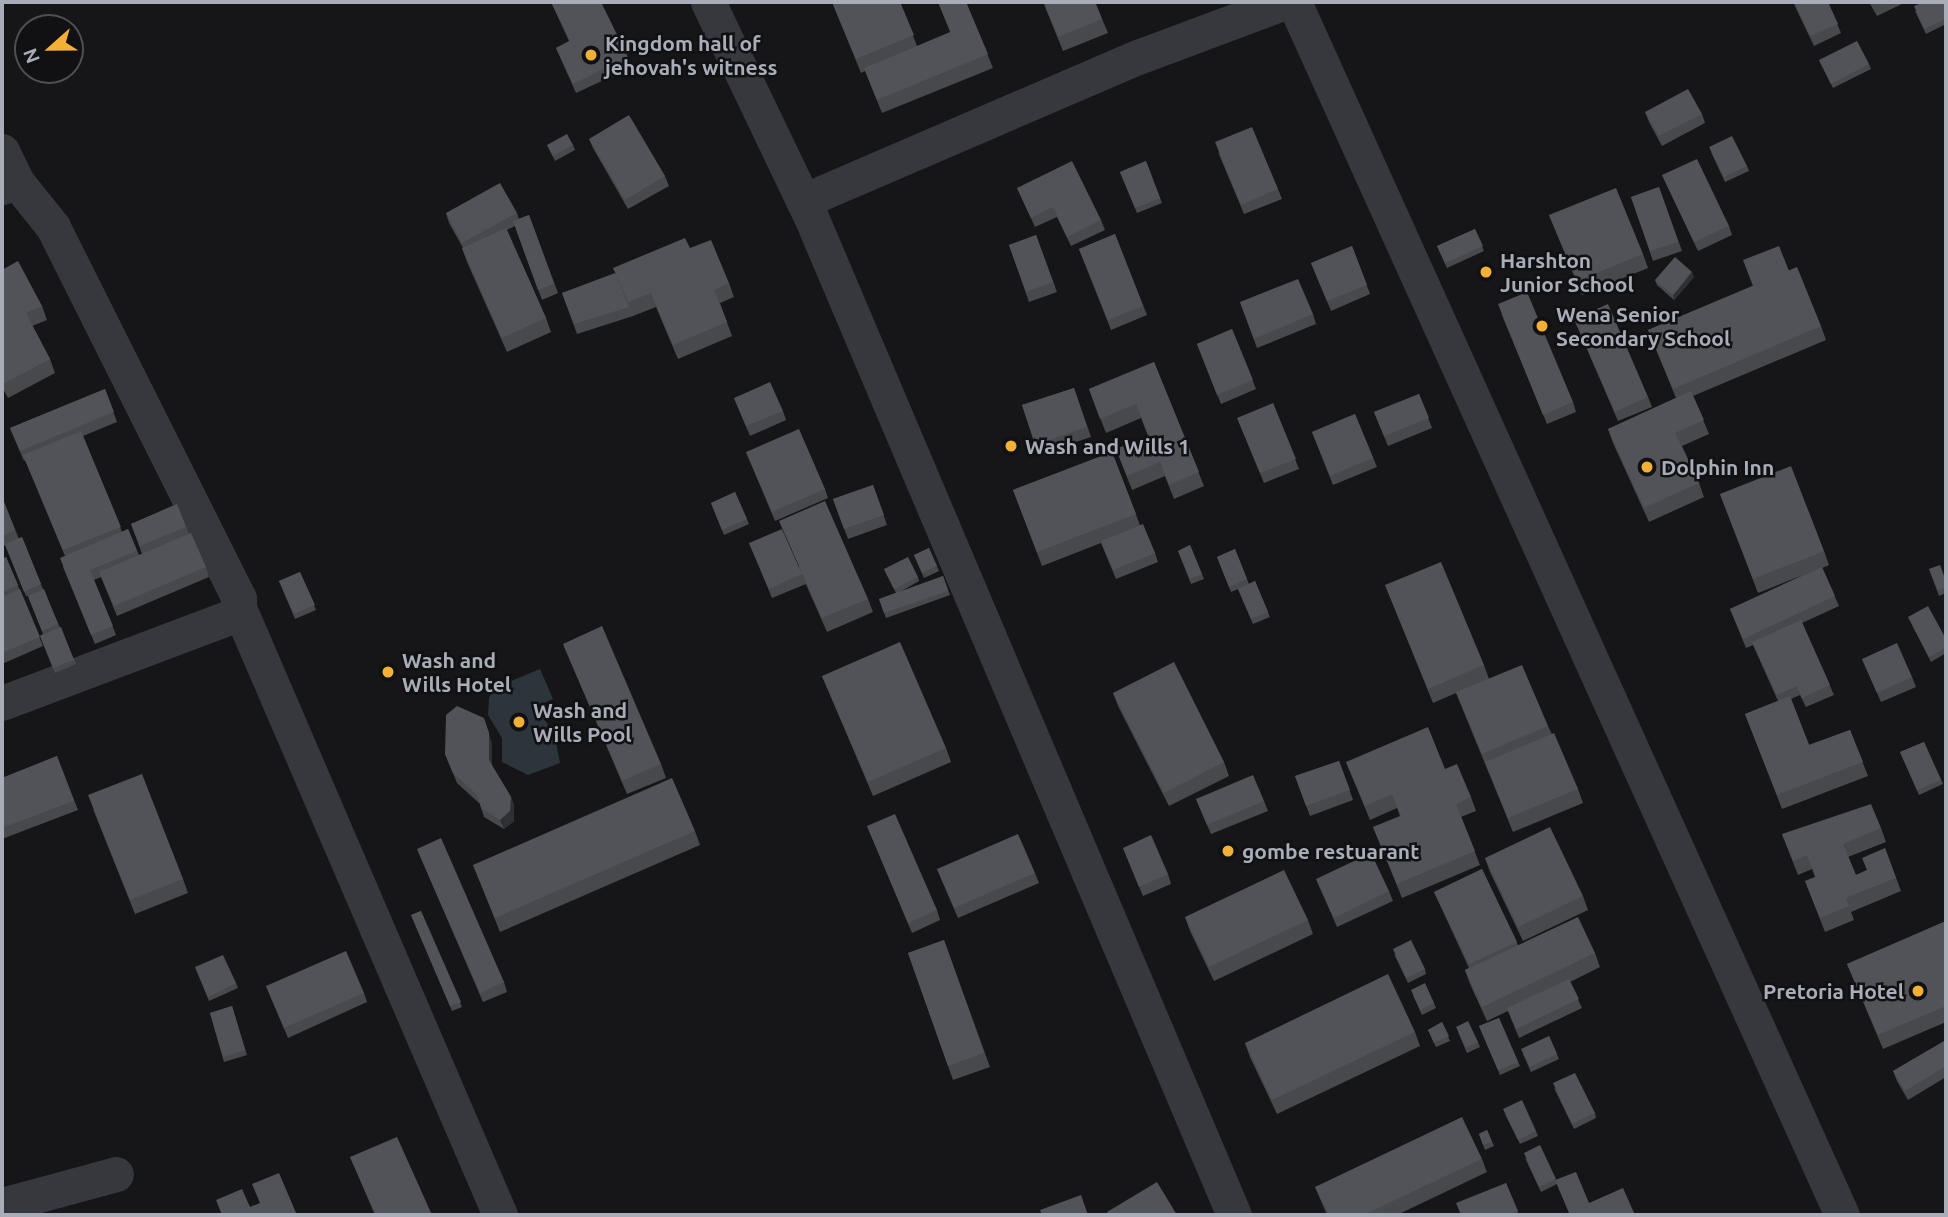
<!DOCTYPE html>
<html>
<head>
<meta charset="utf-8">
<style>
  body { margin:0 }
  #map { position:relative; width:1948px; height:1217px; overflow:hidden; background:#161618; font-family:Ubuntu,sans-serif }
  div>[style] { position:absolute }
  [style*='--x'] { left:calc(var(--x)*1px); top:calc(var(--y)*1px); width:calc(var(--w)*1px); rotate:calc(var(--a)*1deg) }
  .water>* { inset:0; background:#2c353c }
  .minor>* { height:35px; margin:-17.5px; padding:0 17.5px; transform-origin:17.5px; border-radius:17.5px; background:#37383d }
  .wall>* { inset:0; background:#47494d }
  .shaded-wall>* { inset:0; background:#2f3033 }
  .building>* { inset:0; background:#525359 }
  .dots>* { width:19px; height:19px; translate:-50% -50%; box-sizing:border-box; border:4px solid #111113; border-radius:50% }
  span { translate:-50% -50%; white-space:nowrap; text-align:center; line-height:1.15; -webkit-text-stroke:5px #111113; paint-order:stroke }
  .poi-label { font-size:21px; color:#a8adb8; font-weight:700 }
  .left { translate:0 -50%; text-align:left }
  .right { translate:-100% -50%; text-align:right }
  .frame { position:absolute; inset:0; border:4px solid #a8adb8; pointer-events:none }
  .north { position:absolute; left:14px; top:14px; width:70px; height:70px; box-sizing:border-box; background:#111113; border:2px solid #4d4f55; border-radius:50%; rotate:249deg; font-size:19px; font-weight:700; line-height:28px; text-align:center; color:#a8adb8 }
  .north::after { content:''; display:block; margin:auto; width:24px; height:32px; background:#f2b134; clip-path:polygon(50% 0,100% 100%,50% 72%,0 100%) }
</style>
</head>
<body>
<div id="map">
  <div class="water">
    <i style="clip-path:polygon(540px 669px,553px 699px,537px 706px,555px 737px,560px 763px,528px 775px,502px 762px,502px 738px,488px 715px,489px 698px,494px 688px)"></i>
  </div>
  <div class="minor">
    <i style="--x:708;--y:2;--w:238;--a:64.4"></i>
    <i style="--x:811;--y:217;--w:1084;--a:67.03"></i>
    <i style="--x:1294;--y:2;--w:1331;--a:65.69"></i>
    <i style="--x:2;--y:151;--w:34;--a:64"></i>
    <i style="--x:2;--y:187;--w:16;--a:-18"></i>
    <i style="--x:17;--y:182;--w:58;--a:51.3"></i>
    <i style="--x:53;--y:227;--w:415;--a:63.4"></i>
    <i style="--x:239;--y:598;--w:10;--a:90"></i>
    <i style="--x:239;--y:608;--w:661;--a:66.73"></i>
    <i style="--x:803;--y:201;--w:365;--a:-23.3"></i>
    <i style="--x:1138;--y:57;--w:157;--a:-20.5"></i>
    <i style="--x:2;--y:703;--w:246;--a:-20.7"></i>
    <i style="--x:232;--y:616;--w:11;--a:-49"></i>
    <i style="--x:2;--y:1205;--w:118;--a:-15.2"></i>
  </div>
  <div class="wall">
    <i style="clip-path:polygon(551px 2px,628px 57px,632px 67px,576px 93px,556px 48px,569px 41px)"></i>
    <i style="clip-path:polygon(832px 2px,900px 2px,917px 46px,950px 32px,938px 2px,966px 2px,993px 68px,882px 113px,865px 71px,861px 73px)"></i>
    <i style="clip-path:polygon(1043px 2px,1095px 2px,1108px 33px,1063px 51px)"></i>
    <i style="clip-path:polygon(1793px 2px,1828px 2px,1841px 33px,1814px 46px)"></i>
    <i style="clip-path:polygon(1869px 2px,1906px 2px,1877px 16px)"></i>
    <i style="clip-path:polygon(1946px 2px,1946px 24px,1926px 34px,1915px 11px)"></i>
    <i style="clip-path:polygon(1819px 60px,1869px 64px,1871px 69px,1833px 88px)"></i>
    <i style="clip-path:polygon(1645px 112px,1702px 114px,1705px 123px,1662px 146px,1649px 122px)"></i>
    <i style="clip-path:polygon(589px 139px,665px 176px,669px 186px,628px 209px,593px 148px)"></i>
    <i style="clip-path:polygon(547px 145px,573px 145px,575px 150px,555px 161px)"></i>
    <i style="clip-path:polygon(1218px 152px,1278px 189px,1282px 199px,1244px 214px)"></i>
    <i style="clip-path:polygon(1711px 152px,1747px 166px,1749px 171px,1725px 182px)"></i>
    <i style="clip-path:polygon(1146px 161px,1162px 203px,1137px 213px,1120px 172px)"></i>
    <i style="clip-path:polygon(1662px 175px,1729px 226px,1732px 235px,1698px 251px)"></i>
    <i style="clip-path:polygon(1659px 187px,1682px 251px,1653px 261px,1631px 197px)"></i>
    <i style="clip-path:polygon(1017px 188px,1101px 220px,1105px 230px,1071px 246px,1057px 217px,1035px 227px)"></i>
    <i style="clip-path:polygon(446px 213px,517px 213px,519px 219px,529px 215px,558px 293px,542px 300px,515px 226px,507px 230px,546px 318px,551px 332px,507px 352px,467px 262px,462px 248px,463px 248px,449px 223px)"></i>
    <i style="clip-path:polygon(1549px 215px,1643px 254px,1648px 268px,1582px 295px)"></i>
    <i style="clip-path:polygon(1475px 229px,1484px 251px,1447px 268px,1437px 246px)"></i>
    <i style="clip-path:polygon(1115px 234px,1147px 315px,1111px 330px,1079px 249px)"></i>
    <i style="clip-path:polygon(1036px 235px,1057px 292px,1029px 302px,1009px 245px)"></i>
    <i style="clip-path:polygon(1352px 246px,1370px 294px,1331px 311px,1311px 263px)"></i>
    <i style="clip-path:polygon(690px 248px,729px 283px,734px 297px,720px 303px,732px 336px,678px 359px,656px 307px,633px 316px,577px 334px,562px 293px)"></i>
    <i style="clip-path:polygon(2px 270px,42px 306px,47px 320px,32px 326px,50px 359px,55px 373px,8px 398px,2px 387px)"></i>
    <i style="clip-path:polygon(1789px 271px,1821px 326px,1826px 340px,1693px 396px,1709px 434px,1682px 446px,1699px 483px,1704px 497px,1649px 522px,1613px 443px,1608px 429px,1676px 398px,1648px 330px)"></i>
    <i style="clip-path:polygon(1694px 277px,1674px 300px,1657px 285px,1655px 280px)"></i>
    <i style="clip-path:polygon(1240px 302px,1313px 314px,1316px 324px,1257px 348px)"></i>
    <i style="clip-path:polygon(1501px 313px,1573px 402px,1576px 412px,1547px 424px)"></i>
    <i style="clip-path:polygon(1574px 319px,1648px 397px,1652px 407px,1618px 421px)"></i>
    <i style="clip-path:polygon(1232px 329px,1256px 389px,1221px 404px,1197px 344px)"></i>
    <i style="clip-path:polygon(1154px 362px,1204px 486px,1174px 499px,1165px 476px,1132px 490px,1116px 449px,1148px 436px,1141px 418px,1106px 433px,1089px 389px)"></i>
    <i style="clip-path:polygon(1074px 388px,1091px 437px,1039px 454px,1022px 405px)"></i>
    <i style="clip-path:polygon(105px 389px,117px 422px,83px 436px,122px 532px,128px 529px,139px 555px,142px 554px,131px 524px,177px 504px,189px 534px,206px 567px,209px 577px,117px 616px,101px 577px,94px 580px,116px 635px,95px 644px,63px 567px,65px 556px,25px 460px,24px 461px,10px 428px)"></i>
    <i style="clip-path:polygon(1419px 394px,1432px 428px,1388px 446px,1374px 412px)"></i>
    <i style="clip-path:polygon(734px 398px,783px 411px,786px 420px,750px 436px)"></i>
    <i style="clip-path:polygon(1273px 403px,1299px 469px,1264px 483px,1241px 427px)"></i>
    <i style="clip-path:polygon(1355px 414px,1377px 467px,1333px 485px,1312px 432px)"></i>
    <i style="clip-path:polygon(746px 452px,825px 489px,828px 498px,775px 521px)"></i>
    <i style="clip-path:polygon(1112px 452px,1140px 525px,1155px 553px,1158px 562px,1116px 579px,1101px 543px,1042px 566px,1013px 490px)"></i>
    <i style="clip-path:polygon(873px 485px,887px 525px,848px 539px,833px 499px)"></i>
    <i style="clip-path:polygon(735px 492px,749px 524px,724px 535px,711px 503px)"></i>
    <i style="clip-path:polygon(1720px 494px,1824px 551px,1829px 565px,1822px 568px,1839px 606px,1802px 623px,1834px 695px,1806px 707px,1800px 695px,1791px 699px,1809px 745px,1850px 730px,1868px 776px,1782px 809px,1745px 714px,1778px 701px,1753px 645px,1746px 648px,1730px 609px,1803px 575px,1758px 593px)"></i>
    <i style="clip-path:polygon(2px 497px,19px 539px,22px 537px,43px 589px,76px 664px,55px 673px,40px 636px,43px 634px,28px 596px,26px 596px,5px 545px,2px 547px)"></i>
    <i style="clip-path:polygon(749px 543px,868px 599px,873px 612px,827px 632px,804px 580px,806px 584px,772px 598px)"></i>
    <i style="clip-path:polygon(1190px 545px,1204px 579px,1191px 584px,1178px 551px)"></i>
    <i style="clip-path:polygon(929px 548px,939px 571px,924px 578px,914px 555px)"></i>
    <i style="clip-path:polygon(1235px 549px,1249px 584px,1255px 581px,1270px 617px,1253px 624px,1238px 589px,1231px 592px,1217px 557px)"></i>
    <i style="clip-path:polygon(6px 557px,43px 646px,2px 664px,2px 559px)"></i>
    <i style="clip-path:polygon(884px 569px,918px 577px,919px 581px,900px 592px,943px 576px,950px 595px,886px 618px,879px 599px,896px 593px)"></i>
    <i style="clip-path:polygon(1929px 569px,1946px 581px,1946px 593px,1939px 596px)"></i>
    <i style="clip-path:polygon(300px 572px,316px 610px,295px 619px,279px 581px)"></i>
    <i style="clip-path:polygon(1385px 585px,1484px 665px,1489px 679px,1548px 726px,1578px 789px,1583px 803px,1513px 832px,1456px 693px,1433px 703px)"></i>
    <i style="clip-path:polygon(1908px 617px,1946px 639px,1946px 653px,1931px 662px)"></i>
    <i style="clip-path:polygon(563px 644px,661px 764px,666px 778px,627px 794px)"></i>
    <i style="clip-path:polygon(1862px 659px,1912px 677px,1916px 687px,1881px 702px)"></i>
    <i style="clip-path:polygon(822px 676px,946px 748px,951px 762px,873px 796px)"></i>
    <i style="clip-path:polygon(1113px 693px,1224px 762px,1229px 776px,1169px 806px,1118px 706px)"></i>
    <i style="clip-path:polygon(1924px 742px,1943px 784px,1919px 795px,1900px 752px)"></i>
    <i style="clip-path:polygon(492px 743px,492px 766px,511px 797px,514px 806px,514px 821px,504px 829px,484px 817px,480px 804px,457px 783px,445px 754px)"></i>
    <i style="clip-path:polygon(57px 756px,78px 810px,2px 839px,2px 778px)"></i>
    <i style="clip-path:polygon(1339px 761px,1353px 800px,1310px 816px,1295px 776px)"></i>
    <i style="clip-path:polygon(1346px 762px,1445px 769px,1471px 797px,1476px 811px,1461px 817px,1480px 865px,1402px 898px,1373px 827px,1400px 816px,1397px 808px,1370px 820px)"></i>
    <i style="clip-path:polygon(1196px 799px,1264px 801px,1268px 811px,1211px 834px)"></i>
    <i style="clip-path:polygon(93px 809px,183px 879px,188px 893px,135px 914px)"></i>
    <i style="clip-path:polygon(867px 826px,937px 910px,940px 920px,912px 933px)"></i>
    <i style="clip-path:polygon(1881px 828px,1886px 842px,1848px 857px,1856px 875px,1867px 870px,1885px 848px,1901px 891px,1851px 912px,1854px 920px,1825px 932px,1805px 881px,1815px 877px,1812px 869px,1798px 875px,1782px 834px)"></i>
    <i style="clip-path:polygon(695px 831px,700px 845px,500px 932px,473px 865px)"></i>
    <i style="clip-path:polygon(1123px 848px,1168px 874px,1171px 884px,1143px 896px)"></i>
    <i style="clip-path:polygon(417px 849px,504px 982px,507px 992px,483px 1002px)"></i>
    <i style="clip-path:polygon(1485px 858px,1583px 896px,1588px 910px,1523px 941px,1490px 872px)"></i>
    <i style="clip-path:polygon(937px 869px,1035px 873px,1039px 883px,958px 918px)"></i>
    <i style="clip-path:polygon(1482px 869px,1518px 945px,1595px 953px,1600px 967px,1570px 982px,1582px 1008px,1519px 1038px,1508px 1011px,1487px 1021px,1470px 984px,1465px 970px,1469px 968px,1434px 892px)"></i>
    <i style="clip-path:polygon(1316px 879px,1389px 891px,1393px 901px,1337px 927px)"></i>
    <i style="clip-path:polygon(421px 911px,462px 1007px,452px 1011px,411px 915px)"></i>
    <i style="clip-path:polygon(1185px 917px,1308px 920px,1313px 934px,1214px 981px,1190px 931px)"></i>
    <i style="clip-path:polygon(1946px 921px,1946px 1022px,1883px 1049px,1847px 964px)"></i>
    <i style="clip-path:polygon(944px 940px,990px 1067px,953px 1080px,908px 953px)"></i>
    <i style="clip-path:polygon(1394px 954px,1425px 969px,1426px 974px,1408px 983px)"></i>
    <i style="clip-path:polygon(195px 967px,236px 983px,238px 988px,209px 1001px)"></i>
    <i style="clip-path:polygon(266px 986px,364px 993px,367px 1002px,288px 1038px)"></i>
    <i style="clip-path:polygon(1413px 995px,1434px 1003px,1436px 1008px,1422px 1015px)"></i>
    <i style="clip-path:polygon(232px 1006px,247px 1055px,224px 1062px,210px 1013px)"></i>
    <i style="clip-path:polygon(1499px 1018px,1520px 1066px,1500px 1075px,1479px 1026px)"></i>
    <i style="clip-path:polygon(1442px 1022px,1450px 1041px,1436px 1047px,1428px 1030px)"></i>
    <i style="clip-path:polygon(1415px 1032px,1420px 1046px,1277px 1114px,1250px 1057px,1245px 1043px)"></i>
    <i style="clip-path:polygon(1458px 1032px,1478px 1042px,1480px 1047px,1467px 1053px)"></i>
    <i style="clip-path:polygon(1549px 1036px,1559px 1059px,1531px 1072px,1523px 1054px)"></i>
    <i style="clip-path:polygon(1946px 1040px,1946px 1077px,1908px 1100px,1897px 1081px,1893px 1071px)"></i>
    <i style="clip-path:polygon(1554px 1088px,1595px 1113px,1596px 1118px,1574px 1129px)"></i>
    <i style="clip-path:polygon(1505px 1114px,1536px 1131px,1538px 1136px,1520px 1144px)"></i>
    <i style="clip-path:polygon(1487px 1130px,1494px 1146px,1485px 1150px,1479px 1134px)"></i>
    <i style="clip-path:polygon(350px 1157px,432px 1215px,375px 1215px)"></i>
    <i style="clip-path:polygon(1525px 1158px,1589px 1203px,1635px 1215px,1570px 1215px,1557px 1184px,1541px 1192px)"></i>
    <i style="clip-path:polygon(1482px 1159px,1487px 1172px,1397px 1215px,1327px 1215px,1315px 1187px)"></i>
    <i style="clip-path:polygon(1506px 1183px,1519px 1215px,1461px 1215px)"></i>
  </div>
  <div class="shaded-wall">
    <i style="clip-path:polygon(1692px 272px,1694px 277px,1674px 300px,1673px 295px)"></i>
    <i style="clip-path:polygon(484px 718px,492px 743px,492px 770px,489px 760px)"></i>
    <i style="clip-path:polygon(511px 797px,514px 806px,514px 821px,504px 829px,500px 820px)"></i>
  </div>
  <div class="building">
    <i style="clip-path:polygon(551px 2px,601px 2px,628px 57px,573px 84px,556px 48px,570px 41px)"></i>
    <i style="clip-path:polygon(832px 2px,900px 2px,914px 35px,856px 59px)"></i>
    <i style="clip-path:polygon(938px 2px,966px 2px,988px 54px,877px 100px,864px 68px,951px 32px)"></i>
    <i style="clip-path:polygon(1044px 2px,1095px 2px,1102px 19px,1058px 37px)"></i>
    <i style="clip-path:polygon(1794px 2px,1828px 2px,1838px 24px,1810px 36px)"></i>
    <i style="clip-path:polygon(1924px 2px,1946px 2px,1946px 19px,1924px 29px,1914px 6px)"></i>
    <i style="clip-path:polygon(1857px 41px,1869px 64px,1831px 84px,1819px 60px)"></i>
    <i style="clip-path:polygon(1688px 89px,1702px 114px,1659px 136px,1645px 112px)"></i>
    <i style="clip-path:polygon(629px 115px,665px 176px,625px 200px,589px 139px)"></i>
    <i style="clip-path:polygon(1252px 127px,1278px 189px,1241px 205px,1215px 142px)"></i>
    <i style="clip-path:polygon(567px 134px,573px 145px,553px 156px,547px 145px)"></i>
    <i style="clip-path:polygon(1732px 136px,1747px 166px,1724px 177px,1709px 147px)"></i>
    <i style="clip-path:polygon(1697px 159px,1729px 226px,1694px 242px,1662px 175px)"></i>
    <i style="clip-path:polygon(1072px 161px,1101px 220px,1067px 237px,1053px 207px,1031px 218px,1017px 188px)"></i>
    <i style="clip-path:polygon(1146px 161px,1160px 198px,1135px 208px,1120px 172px)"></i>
    <i style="clip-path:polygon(500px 183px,517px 213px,462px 243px,446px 213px)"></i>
    <i style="clip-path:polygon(1659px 187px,1678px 242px,1650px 251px,1631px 197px)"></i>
    <i style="clip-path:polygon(1616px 188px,1643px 254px,1577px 281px,1549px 215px)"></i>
    <i style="clip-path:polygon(529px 215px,554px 284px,538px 290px,513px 221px)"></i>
    <i style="clip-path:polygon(506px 228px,546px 318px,502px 338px,462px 248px)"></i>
    <i style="clip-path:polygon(1475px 229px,1483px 246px,1445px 263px,1437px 246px)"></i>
    <i style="clip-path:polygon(1115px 234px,1143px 306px,1108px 320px,1079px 249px)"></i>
    <i style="clip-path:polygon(1036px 235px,1053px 282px,1026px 292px,1009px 245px)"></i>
    <i style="clip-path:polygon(685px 238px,690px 248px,711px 240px,729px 283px,714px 290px,727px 322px,673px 345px,651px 293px,628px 302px,613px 268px)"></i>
    <i style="clip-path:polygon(1352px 246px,1367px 285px,1327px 301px,1311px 263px)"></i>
    <i style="clip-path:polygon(1779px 246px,1789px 271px,1753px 286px,1743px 260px)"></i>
    <i style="clip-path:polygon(1675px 257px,1692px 272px,1673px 295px,1655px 280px)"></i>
    <i style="clip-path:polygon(18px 261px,42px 306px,26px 313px,50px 359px,3px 384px,2px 270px)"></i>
    <i style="clip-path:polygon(1797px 267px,1821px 326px,1673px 389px,1648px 330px)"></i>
    <i style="clip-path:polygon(615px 273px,629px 307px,574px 324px,562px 293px)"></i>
    <i style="clip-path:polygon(1298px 279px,1313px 314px,1254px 339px,1240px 302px)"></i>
    <i style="clip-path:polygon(1527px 292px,1573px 402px,1543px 415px,1498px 304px)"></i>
    <i style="clip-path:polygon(1608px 304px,1648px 397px,1615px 412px,1574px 319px)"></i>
    <i style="clip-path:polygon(1232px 329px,1253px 380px,1217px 395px,1197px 344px)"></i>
    <i style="clip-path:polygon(1154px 362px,1199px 472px,1169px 485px,1160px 462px,1127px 476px,1116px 449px,1149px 436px,1136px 404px,1100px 419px,1089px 389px)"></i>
    <i style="clip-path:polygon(770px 382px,783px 411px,746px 426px,734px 398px)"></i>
    <i style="clip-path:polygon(1074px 388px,1087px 427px,1035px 445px,1022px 405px)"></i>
    <i style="clip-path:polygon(105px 389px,114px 412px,20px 451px,10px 428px)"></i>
    <i style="clip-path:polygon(1691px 391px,1704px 420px,1675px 433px,1699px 483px,1644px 508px,1608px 429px)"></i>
    <i style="clip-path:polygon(1419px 394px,1429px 418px,1384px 436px,1374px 412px)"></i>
    <i style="clip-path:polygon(1273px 403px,1296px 459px,1260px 473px,1237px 418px)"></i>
    <i style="clip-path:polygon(1355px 414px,1373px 458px,1330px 476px,1312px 432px)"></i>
    <i style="clip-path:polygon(799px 429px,825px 489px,772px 512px,746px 452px)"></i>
    <i style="clip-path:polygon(81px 431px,121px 527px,63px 550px,23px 455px)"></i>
    <i style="clip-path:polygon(1112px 452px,1136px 514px,1037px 552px,1013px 490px)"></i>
    <i style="clip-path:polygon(1791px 466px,1824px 551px,1753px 579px,1720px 494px)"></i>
    <i style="clip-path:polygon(873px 485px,884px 515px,844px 529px,833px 499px)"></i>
    <i style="clip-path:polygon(735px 492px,747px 519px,722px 530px,711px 503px)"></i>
    <i style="clip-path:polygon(2px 497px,15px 530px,2px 536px)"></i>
    <i style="clip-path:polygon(825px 501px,868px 599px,822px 618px,779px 521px)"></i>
    <i style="clip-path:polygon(177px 504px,186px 527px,140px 546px,131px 524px)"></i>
    <i style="clip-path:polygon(1143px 524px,1155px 553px,1113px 570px,1101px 541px)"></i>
    <i style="clip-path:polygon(128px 529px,137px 551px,90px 570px,113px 626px,91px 635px,60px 558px)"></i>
    <i style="clip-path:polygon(782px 529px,802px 574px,769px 589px,749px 543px)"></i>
    <i style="clip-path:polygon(191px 533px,206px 567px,114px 606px,99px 572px)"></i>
    <i style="clip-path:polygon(22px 537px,41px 584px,24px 592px,5px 544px)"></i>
    <i style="clip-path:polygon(1190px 545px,1202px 574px,1190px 579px,1178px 551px)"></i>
    <i style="clip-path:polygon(929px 548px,937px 566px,922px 573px,914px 555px)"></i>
    <i style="clip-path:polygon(1235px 549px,1247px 579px,1229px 587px,1217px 557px)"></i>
    <i style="clip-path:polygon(6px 557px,18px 585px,2px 592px,2px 559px)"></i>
    <i style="clip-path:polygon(908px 557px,918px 577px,894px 589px,884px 569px)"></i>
    <i style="clip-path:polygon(1441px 562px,1484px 665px,1428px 689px,1385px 585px)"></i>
    <i style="clip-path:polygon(1940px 565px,1946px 581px,1946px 587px,1938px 591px,1929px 569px)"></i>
    <i style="clip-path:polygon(1822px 567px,1835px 596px,1743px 639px,1730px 609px)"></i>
    <i style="clip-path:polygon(300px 572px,315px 605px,294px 614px,279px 581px)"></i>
    <i style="clip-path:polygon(943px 576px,948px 591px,884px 613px,879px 599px)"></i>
    <i style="clip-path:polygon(1255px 581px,1268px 612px,1251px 619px,1238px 589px)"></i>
    <i style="clip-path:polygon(20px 589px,40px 637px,2px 653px,2px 597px)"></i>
    <i style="clip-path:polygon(44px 589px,58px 624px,42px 631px,28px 596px)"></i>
    <i style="clip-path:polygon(1928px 606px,1946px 639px,1946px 647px,1929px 657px,1908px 617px)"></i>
    <i style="clip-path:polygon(1801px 620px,1830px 685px,1802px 698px,1797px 686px,1777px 695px,1752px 642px)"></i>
    <i style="clip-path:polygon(602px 626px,661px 764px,622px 781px,563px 644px)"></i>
    <i style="clip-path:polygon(61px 627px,74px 660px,53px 668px,40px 636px)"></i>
    <i style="clip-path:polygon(900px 642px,946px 748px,868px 782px,822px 676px)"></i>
    <i style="clip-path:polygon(1897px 643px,1912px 677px,1877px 693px,1862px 659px)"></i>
    <i style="clip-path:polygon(1174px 662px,1224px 762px,1164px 793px,1113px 693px)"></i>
    <i style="clip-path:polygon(1522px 665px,1548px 726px,1482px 754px,1456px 692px)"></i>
    <i style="clip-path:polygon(1790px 696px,1809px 745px,1850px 730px,1863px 762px,1777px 795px,1745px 714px)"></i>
    <i style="clip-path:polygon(457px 706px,484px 718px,489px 733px,489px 760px,511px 797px,510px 811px,500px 820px,481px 808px,478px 796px,453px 773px,445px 754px,446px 715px)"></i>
    <i style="clip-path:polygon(1428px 727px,1445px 769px,1457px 764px,1471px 797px,1456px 804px,1475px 851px,1397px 884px,1373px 827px,1401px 816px,1392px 794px,1365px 806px,1346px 762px)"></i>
    <i style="clip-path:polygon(1554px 733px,1578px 789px,1508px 818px,1485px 762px)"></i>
    <i style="clip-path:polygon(1924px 742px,1941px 780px,1917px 790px,1900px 752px)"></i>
    <i style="clip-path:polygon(57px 756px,74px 801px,2px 828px,2px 778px)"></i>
    <i style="clip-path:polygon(1339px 761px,1350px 790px,1306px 806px,1295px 776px)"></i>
    <i style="clip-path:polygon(142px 774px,183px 879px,130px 900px,88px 795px)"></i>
    <i style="clip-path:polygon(1253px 775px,1264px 801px,1207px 825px,1196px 799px)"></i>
    <i style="clip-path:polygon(672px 778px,695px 831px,495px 918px,473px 865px)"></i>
    <i style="clip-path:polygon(1871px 804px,1881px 828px,1843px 844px,1856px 875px,1867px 870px,1862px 858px,1885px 848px,1896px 878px,1846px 898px,1849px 906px,1820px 918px,1805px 881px,1816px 877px,1807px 855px,1793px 861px,1782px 834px)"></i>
    <i style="clip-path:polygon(895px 814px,937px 910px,908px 923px,867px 826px)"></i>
    <i style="clip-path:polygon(1550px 827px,1583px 896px,1518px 927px,1485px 858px)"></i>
    <i style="clip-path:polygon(1018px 834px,1035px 873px,954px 908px,937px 869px)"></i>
    <i style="clip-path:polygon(1151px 835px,1168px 874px,1139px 887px,1123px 848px)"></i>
    <i style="clip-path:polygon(441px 838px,504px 982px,480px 993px,417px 849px)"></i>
    <i style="clip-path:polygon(1371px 853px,1389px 891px,1334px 918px,1316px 879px)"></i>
    <i style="clip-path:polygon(1482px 869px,1517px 942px,1469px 964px,1434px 892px)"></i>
    <i style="clip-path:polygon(1284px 870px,1308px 920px,1209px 967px,1185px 917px)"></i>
    <i style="clip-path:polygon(421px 911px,461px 1002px,450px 1006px,411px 915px)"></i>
    <i style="clip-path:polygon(1578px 917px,1595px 953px,1482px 1007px,1465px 970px)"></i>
    <i style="clip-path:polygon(1946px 921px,1946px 1006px,1878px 1035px,1847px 964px)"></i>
    <i style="clip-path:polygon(944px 940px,984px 1053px,948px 1066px,908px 953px)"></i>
    <i style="clip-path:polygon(1411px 940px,1425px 969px,1406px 978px,1393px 949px)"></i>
    <i style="clip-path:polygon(346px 951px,364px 993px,284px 1028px,266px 986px)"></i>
    <i style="clip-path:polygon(223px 955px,236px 983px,208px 997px,195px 967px)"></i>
    <i style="clip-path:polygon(1388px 974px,1415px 1032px,1272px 1100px,1245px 1043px)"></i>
    <i style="clip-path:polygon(1569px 979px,1579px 999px,1516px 1029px,1507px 1008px)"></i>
    <i style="clip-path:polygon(1425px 983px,1434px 1003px,1420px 1010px,1411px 990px)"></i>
    <i style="clip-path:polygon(232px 1006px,245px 1050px,223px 1057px,210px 1013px)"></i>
    <i style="clip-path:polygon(1499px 1018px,1518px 1062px,1498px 1070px,1479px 1026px)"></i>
    <i style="clip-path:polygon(1468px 1021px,1478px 1042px,1466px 1048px,1456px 1027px)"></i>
    <i style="clip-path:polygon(1442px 1022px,1449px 1036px,1434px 1043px,1428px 1030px)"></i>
    <i style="clip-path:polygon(1549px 1036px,1557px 1054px,1530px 1067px,1521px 1049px)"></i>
    <i style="clip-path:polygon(1946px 1040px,1946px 1066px,1905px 1091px,1893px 1071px)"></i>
    <i style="clip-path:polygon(1575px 1073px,1595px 1113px,1572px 1124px,1553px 1083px)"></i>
    <i style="clip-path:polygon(1522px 1100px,1536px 1131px,1518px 1140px,1503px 1109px)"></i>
    <i style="clip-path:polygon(1462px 1117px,1482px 1159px,1363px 1215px,1329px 1215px,1315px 1187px)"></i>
    <i style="clip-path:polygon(1487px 1130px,1492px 1142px,1483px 1145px,1479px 1134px)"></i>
    <i style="clip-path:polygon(397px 1137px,432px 1215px,376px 1215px,350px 1157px)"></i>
    <i style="clip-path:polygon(1540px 1145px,1556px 1179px,1539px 1187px,1524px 1153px)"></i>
    <i style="clip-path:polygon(1576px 1172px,1589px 1203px,1623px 1188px,1635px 1215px,1570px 1215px,1555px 1180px)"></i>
    <i style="clip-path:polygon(279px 1173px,297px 1215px,222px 1215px,216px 1200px,242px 1189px,250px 1207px,260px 1203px,252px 1184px)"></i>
    <i style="clip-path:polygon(1157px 1182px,1177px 1215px,1109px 1215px,1107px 1212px)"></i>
    <i style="clip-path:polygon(1506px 1183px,1518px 1211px,1508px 1215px,1461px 1215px,1456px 1203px)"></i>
    <i style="clip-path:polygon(1081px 1195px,1088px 1215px,1042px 1215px,1040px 1210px)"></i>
  </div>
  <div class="dots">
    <i style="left:591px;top:55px;background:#f2b134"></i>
    <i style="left:1486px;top:272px;background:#f2b134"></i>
    <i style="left:1542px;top:326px;background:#f2b134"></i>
    <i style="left:1011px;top:446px;background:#f2b134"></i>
    <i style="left:1647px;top:467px;background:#f2b134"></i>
    <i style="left:388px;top:672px;background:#f2b134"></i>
    <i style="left:519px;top:722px;background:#f2b134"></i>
    <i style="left:1228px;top:851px;background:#f2b134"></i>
    <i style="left:1918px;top:991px;background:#f2b134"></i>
  </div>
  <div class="poi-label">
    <span class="left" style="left:605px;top:55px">Kingdom hall of<br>jehovah's witness</span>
    <span class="left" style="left:1500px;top:272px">Harshton<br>Junior School</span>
    <span class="left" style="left:1556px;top:326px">Wena Senior<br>Secondary School</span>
    <span class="left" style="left:1025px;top:446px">Wash and Wills 1</span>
    <span class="left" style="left:1661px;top:467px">Dolphin Inn</span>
    <span class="left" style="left:402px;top:672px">Wash and<br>Wills Hotel</span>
    <span class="left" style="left:533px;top:722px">Wash and<br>Wills Pool</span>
    <span class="left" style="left:1242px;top:851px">gombe restuarant</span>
    <span class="right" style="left:1904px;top:991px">Pretoria Hotel</span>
  </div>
  <div class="frame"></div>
  <div class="north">N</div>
</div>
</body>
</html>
